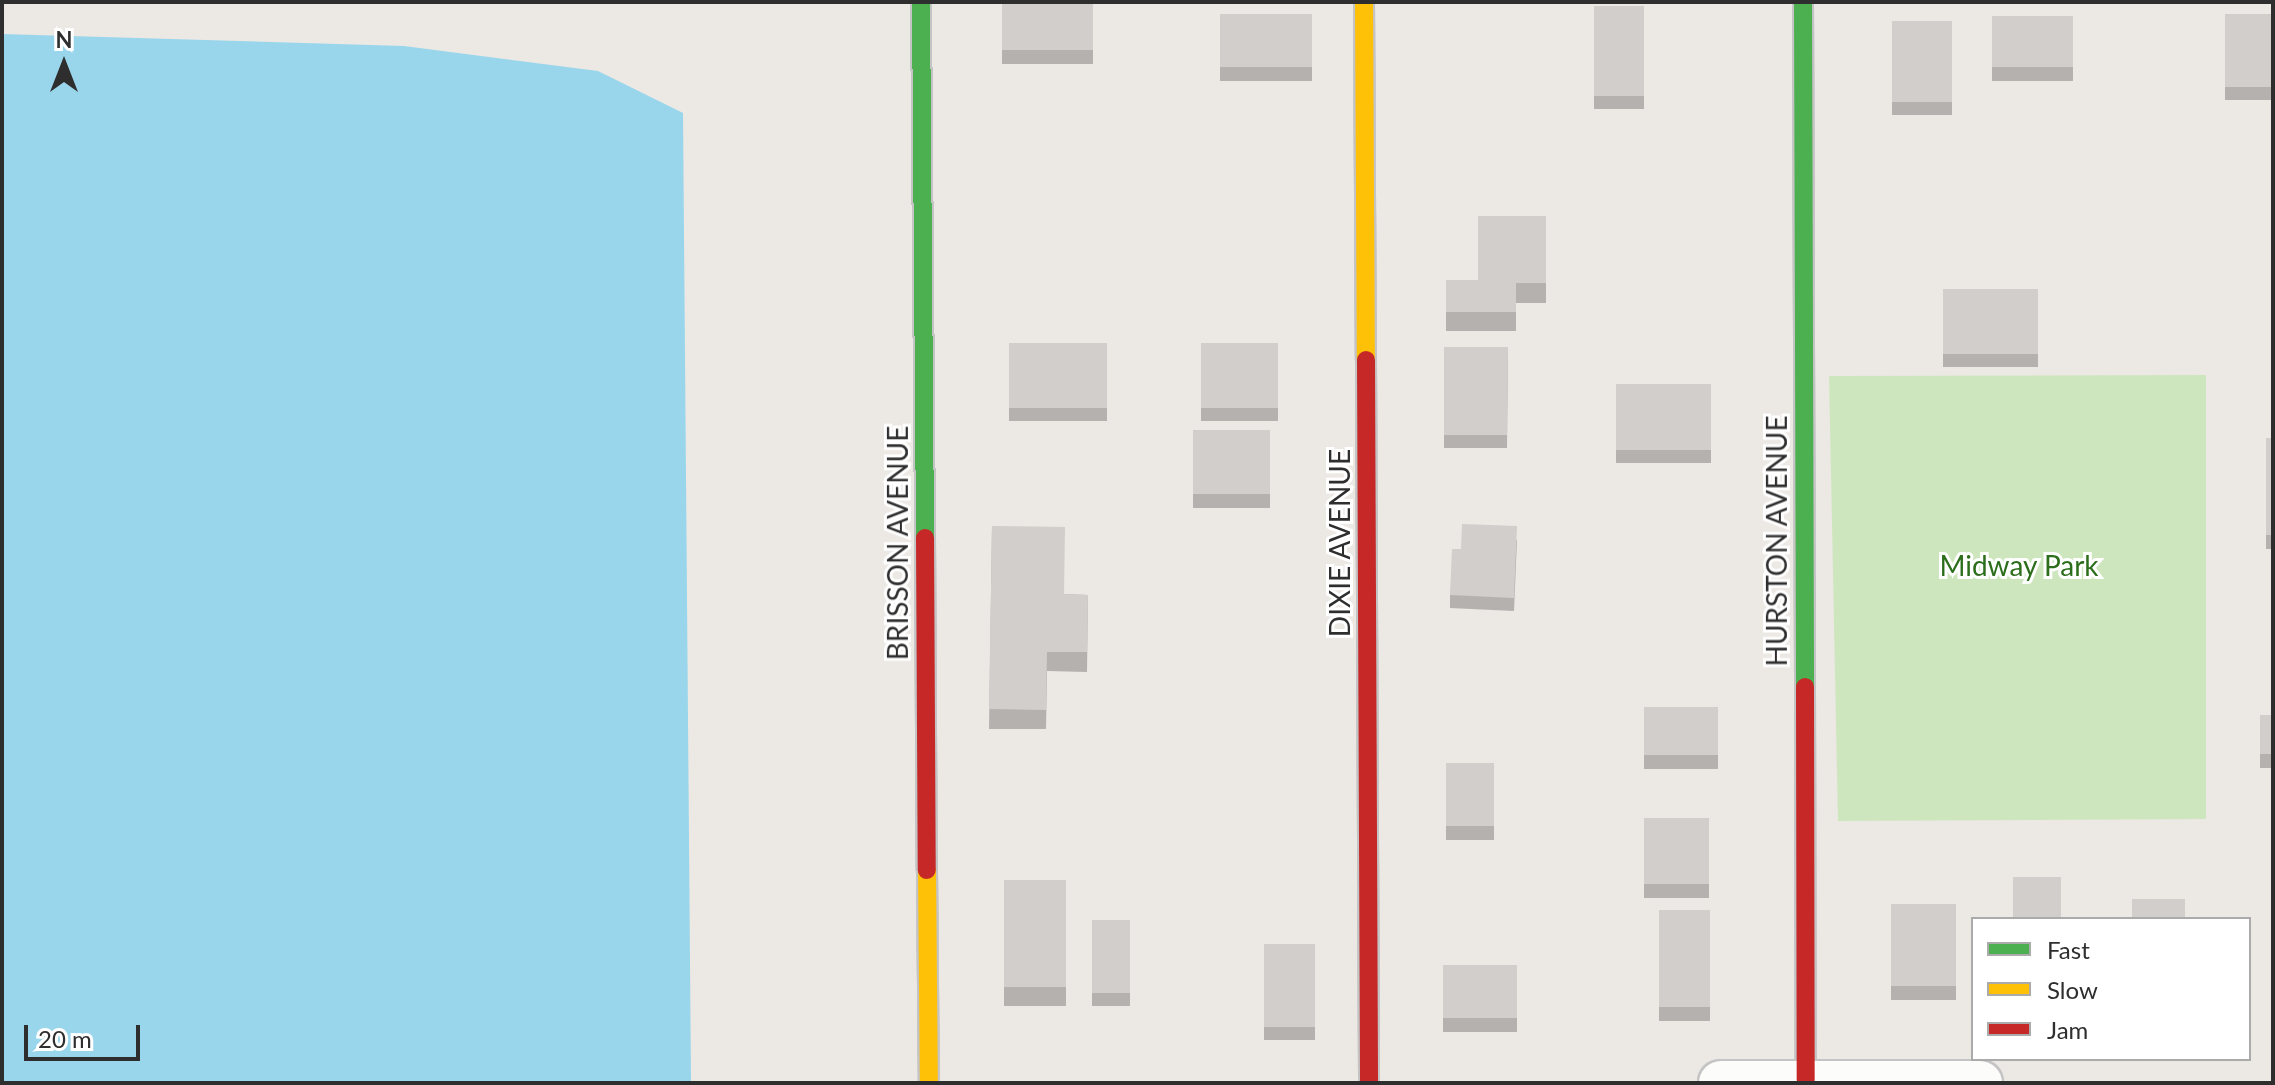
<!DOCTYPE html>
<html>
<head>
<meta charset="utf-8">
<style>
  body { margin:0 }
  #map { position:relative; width:2275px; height:1085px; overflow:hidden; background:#ece8e4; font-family:Lato,sans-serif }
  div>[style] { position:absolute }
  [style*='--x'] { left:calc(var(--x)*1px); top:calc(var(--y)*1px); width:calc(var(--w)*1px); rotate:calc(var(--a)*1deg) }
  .green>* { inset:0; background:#cee6be }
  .water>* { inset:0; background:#99d6ec }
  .roads { filter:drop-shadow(2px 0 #c5c4c5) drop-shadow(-2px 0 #c5c4c5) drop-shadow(0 2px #c5c4c5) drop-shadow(0 -2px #c5c4c5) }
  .street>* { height:44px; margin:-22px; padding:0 22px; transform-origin:22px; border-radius:22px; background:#fcfcfb }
  .fast>* { height:18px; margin:-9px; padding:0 9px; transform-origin:9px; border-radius:9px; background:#4caf50 }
  .slow>* { height:18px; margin:-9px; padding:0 9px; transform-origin:9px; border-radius:9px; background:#ffc107 }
  .jam>* { height:18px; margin:-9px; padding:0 9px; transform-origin:9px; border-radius:9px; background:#c62828 }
  .wall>* { inset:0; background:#b4b1af }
  .building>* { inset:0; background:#d1cecb }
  span { translate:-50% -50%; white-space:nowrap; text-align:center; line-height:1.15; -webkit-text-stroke:6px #fff; paint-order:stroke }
  .street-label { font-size:28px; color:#2e2e2e }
  .park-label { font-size:28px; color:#2c6e1b }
  .frame { position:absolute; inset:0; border:4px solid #2e2e2e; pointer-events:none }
  .legend { position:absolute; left:1971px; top:917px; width:280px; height:144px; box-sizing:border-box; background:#fff; border:2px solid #ababab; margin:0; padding:10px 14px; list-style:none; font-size:24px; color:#2e2e2e }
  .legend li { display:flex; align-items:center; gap:16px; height:40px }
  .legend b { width:40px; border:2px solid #ababab }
  .north { position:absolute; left:24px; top:24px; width:80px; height:80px; -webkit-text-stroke:6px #fff; paint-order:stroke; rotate:0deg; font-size:22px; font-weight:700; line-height:32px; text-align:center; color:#2e2e2e }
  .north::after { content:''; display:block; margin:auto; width:28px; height:36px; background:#2e2e2e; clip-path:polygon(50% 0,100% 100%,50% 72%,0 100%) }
  .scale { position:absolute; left:24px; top:1025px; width:116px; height:36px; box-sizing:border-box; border:4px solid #2e2e2e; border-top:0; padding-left:10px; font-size:24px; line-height:28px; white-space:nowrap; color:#2e2e2e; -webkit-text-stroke:6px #fff; paint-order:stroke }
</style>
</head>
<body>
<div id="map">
  <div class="green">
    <i style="clip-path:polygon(2206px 375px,2206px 819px,1838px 821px,1829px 376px)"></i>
  </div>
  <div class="water">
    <i style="clip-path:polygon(2px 34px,404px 46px,598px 71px,683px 113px,691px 1083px,2px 1083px)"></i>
  </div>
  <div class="roads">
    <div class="street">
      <i style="--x:1721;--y:1083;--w:259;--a:0"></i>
    </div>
    <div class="fast">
      <i style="--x:921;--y:2;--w:536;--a:89.57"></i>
      <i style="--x:1803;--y:2;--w:685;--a:89.83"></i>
    </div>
    <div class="slow">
      <i style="--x:1364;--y:2;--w:358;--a:89.7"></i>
      <i style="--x:927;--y:870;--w:213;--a:89.5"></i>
    </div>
    <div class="jam">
      <i style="--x:1366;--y:360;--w:723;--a:89.76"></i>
      <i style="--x:925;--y:538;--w:332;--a:89.7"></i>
      <i style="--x:1805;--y:687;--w:393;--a:89.9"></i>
    </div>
  </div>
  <div class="wall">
    <i style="clip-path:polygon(1002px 2px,1093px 2px,1093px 64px,1002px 64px)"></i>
    <i style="clip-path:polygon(1594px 6px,1644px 6px,1644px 109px,1594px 109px)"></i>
    <i style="clip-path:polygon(1220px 14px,1312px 14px,1312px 81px,1220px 81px)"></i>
    <i style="clip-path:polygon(2225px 14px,2273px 14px,2273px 100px,2225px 100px)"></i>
    <i style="clip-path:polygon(1992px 16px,2073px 16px,2073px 81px,1992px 81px)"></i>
    <i style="clip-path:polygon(1892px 21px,1952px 21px,1952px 115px,1892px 115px)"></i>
    <i style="clip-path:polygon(1546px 216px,1546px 303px,1516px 303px,1516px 331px,1446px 331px,1446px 280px,1478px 280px)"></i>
    <i style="clip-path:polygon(1943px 289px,2038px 289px,2038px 367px,1943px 367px)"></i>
    <i style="clip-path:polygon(1009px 343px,1107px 343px,1107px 421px,1009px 421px)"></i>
    <i style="clip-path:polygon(1201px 343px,1278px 343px,1278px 421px,1201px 421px)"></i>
    <i style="clip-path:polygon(1444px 347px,1508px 347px,1507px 448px,1444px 448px)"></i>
    <i style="clip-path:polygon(1616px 384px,1711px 384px,1711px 463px,1616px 463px)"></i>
    <i style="clip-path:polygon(1193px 430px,1270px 430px,1270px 508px,1193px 508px)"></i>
    <i style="clip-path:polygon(2266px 438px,2273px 438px,2273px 549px,2266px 549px)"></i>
    <i style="clip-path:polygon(992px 526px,1064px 594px,1088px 595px,1087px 672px,1047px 671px,1046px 729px,989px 729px)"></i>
    <i style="clip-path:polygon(1517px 540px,1514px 611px,1450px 608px,1450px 595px,1461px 549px)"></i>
    <i style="clip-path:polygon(1644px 707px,1718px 707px,1718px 769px,1644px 769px)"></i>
    <i style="clip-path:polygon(2260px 715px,2273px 715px,2273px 768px,2260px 768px)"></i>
    <i style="clip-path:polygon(1446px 763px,1494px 763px,1494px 840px,1446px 840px)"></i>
    <i style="clip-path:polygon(1644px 818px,1709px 818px,1709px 898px,1644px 898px)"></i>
    <i style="clip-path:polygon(1004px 880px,1066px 880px,1066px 1006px,1004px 1006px)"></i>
    <i style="clip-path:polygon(1891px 904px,1956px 904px,1956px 1000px,1891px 1000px)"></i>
    <i style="clip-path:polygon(1659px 910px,1710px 910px,1710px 1021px,1659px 1021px)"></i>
    <i style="clip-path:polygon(1092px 920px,1130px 920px,1130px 1006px,1092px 1006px)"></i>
    <i style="clip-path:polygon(1264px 944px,1315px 944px,1315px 1040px,1264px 1040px)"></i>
    <i style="clip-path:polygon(1443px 965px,1517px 965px,1517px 1032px,1443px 1032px)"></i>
  </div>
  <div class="building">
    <i style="clip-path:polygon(1002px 2px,1093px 2px,1093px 50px,1002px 50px)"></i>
    <i style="clip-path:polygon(1594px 6px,1644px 6px,1644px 96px,1594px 96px)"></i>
    <i style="clip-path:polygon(1220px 14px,1312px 14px,1312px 67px,1220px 67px)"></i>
    <i style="clip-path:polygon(2225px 14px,2273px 14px,2273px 87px,2225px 87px)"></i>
    <i style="clip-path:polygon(1992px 16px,2073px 16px,2073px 67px,1992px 67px)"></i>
    <i style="clip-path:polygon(1892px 21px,1952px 21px,1952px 102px,1892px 102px)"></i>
    <i style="clip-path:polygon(1478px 216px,1546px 216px,1546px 283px,1516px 283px,1516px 312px,1446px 312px,1446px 280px,1478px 280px)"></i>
    <i style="clip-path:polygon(1943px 289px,2038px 289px,2038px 354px,1943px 354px)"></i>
    <i style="clip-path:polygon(2272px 297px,2273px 297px,2273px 360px,2272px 360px)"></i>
    <i style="clip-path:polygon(1009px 343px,1107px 343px,1107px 408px,1009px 408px)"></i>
    <i style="clip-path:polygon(1201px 343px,1278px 343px,1278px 408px,1201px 408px)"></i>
    <i style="clip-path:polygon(1444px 347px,1508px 347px,1507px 435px,1444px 435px)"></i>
    <i style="clip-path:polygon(1616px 384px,1711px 384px,1711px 450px,1616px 450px)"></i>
    <i style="clip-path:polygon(1193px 430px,1270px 430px,1270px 494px,1193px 494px)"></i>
    <i style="clip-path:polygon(2266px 438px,2273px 438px,2273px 535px,2266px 535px)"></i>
    <i style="clip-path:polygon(1462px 524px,1517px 526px,1514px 598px,1450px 595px,1452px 549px,1461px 549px)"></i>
    <i style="clip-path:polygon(992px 526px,1065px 527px,1064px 594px,1088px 595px,1087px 652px,1047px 652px,1046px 710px,989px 709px)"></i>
    <i style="clip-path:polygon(1644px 707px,1718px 707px,1718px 755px,1644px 755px)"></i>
    <i style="clip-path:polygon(2260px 715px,2273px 715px,2273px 754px,2260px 754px)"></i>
    <i style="clip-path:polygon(1446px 763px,1494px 763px,1494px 826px,1446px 826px)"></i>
    <i style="clip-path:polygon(1644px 818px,1709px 818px,1709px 884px,1644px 884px)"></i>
    <i style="clip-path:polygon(2013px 877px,2061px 877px,2061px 919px,2013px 919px)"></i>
    <i style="clip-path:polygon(1004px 880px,1066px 880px,1066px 987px,1004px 987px)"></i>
    <i style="clip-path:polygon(2132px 899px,2185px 899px,2185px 919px,2132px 919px)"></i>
    <i style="clip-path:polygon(1891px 904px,1956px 904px,1956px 986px,1891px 986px)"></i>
    <i style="clip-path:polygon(1659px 910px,1710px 910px,1710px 1007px,1659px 1007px)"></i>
    <i style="clip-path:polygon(1092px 920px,1130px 920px,1130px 993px,1092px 993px)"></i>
    <i style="clip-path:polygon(1264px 944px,1315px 944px,1315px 1027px,1264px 1027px)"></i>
    <i style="clip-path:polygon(1443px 965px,1517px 965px,1517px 1018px,1443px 1018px)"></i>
  </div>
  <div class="street-label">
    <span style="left:1776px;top:541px;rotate:-90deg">HURSTON AVENUE</span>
    <span style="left:897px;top:543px;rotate:-90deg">BRISSON AVENUE</span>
    <span style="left:1339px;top:543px;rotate:-90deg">DIXIE AVENUE</span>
  </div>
  <div class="park-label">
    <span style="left:2019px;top:565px">Midway Park</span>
  </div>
  <div class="frame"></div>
  <ul class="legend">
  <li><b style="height:10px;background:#4caf50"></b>Fast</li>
  <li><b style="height:10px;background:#ffc107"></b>Slow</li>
  <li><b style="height:10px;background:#c62828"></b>Jam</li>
  </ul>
  <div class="north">N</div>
  <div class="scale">20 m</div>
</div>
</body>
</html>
